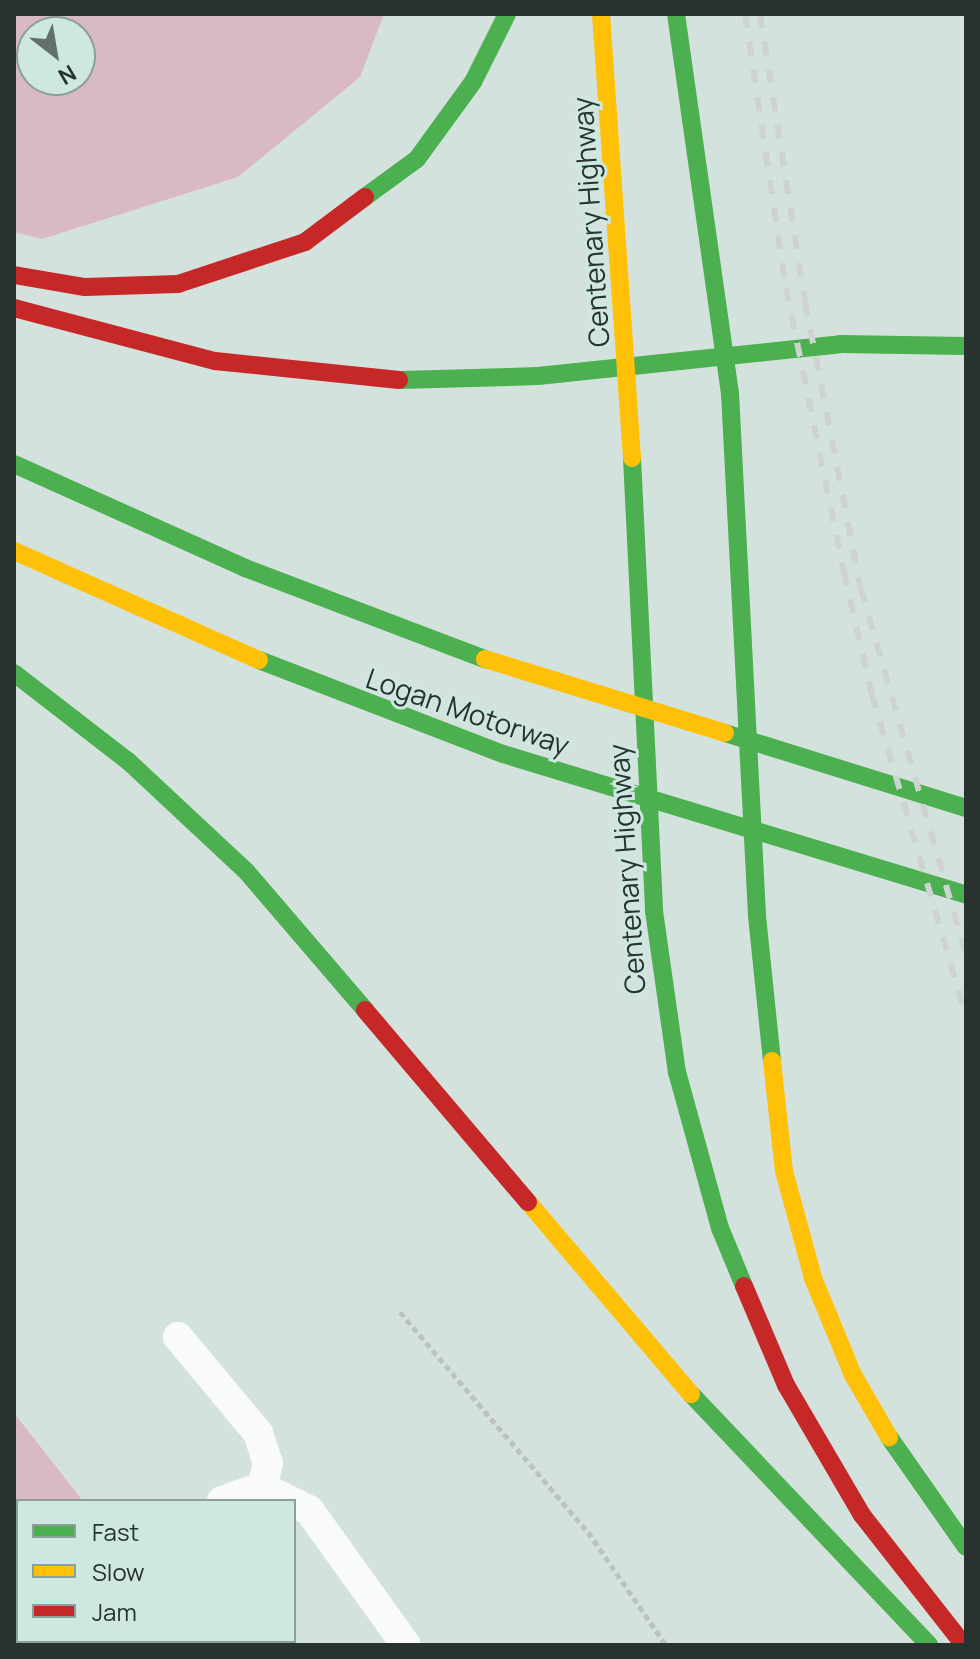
<!DOCTYPE html>
<html>
<head>
<meta charset="utf-8">
<style>
  body { margin:0 }
  #map { position:relative; width:980px; height:1659px; overflow:hidden; background:#d4e2de; font-family:Manrope,sans-serif }
  div>[style] { position:absolute }
  [style*='--x'] { left:calc(var(--x)*1px); top:calc(var(--y)*1px); width:calc(var(--w)*1px); rotate:calc(var(--a)*1deg) }
  .green>* { inset:0; background:#dab9c7 }
  .path>* { height:5px; margin-top:-2.5px; transform-origin:0; background:repeating-linear-gradient(90deg,#bdc2c0 0 6px,transparent 0 10px) }
  .street>* { height:30px; margin:-15px; padding:0 15px; transform-origin:15px; border-radius:15px; background:#f9fbfa }
  .fast>* { height:18px; margin:-9px; padding:0 9px; transform-origin:9px; border-radius:9px; background:#4caf50 }
  .slow>* { height:18px; margin:-9px; padding:0 9px; transform-origin:9px; border-radius:9px; background:#ffc107 }
  .jam>* { height:18px; margin:-9px; padding:0 9px; transform-origin:9px; border-radius:9px; background:#c62828 }
  .rail>* { height:6px; margin-top:-3px; transform-origin:0; background:repeating-linear-gradient(90deg,#ced3d1 0 14px,transparent 0 28px) }
  span { translate:-50% -50%; white-space:nowrap; text-align:center; line-height:1.15; -webkit-text-stroke:6px #cee8e1; paint-order:stroke }
  .street-label { font-size:28px; color:#28322f }
  .frame { position:absolute; inset:0; border:16px solid #28322f; pointer-events:none }
  .legend { position:absolute; left:16px; top:1499px; width:280px; height:144px; box-sizing:border-box; background:#cee8e1; border:2px solid #8c9f9a; margin:0; padding:10px 14px; list-style:none; font-size:24px; color:#28322f }
  .legend li { display:flex; align-items:center; gap:16px; height:40px }
  .legend b { width:40px; border:2px solid #8c9f9a }
  .north { position:absolute; left:16px; top:16px; width:80px; height:80px; box-sizing:border-box; background:#cee8e1; border:2px solid #8c9f9a; border-radius:50%; rotate:149deg; font-size:22px; font-weight:700; line-height:32px; text-align:center; color:#28322f }
  .north::after { content:''; display:block; margin:auto; width:28px; height:36px; background:#64706c; clip-path:polygon(50% 0,100% 100%,50% 72%,0 100%) }
</style>
</head>
<body>
<div id="map">
  <div class="green">
    <i style="clip-path:polygon(evenodd,14px 14px,384px 14px,360px 77px,238px 177px,42px 239px,14px 232px,14px 14px,32px 32px,80px 32px,80px 80px,32px 80px,32px 32px)"></i>
    <i style="clip-path:polygon(14px 1413px,83px 1501px,18px 1501px,14px 1583px)"></i>
  </div>
  <div class="path">
    <i style="--x:400;--y:1312;--w:289;--a:49.5"></i>
    <i style="--x:588;--y:1532;--w:137;--a:55.4"></i>
  </div>
  <div class="street">
    <i style="--x:178;--y:1337;--w:125;--a:50.2"></i>
    <i style="--x:258;--y:1433;--w:32;--a:72"></i>
    <i style="--x:268;--y:1463;--w:25;--a:104"></i>
    <i style="--x:222;--y:1501;--w:42;--a:-19.3"></i>
    <i style="--x:262;--y:1487;--w:52;--a:26.1"></i>
    <i style="--x:309;--y:1510;--w:166;--a:54.3"></i>
    <i style="--x:14;--y:1615;--w:4;--a:0"></i>
    <i style="--x:74;--y:1641;--w:5;--a:53"></i>
  </div>
  <div class="fast">
    <i style="--x:676;--y:14;--w:383;--a:81.9"></i>
    <i style="--x:730;--y:393;--w:524;--a:87.04"></i>
    <i style="--x:757;--y:916;--w:146;--a:84.1"></i>
    <i style="--x:365;--y:197;--w:64;--a:-36.2"></i>
    <i style="--x:417;--y:159;--w:95;--a:-54"></i>
    <i style="--x:473;--y:82;--w:76;--a:-63.4"></i>
    <i style="--x:399;--y:380;--w:139;--a:-1.6"></i>
    <i style="--x:538;--y:376;--w:304;--a:-6"></i>
    <i style="--x:840;--y:344;--w:126;--a:0.9"></i>
    <i style="--x:632;--y:458;--w:454;--a:87.2"></i>
    <i style="--x:654;--y:911;--w:163;--a:81.9"></i>
    <i style="--x:677;--y:1072;--w:162;--a:74.6"></i>
    <i style="--x:720;--y:1228;--w:63;--a:67.5"></i>
    <i style="--x:14;--y:464;--w:253;--a:24.2"></i>
    <i style="--x:245;--y:568;--w:257;--a:20.8"></i>
    <i style="--x:259;--y:660;--w:261;--a:21.1"></i>
    <i style="--x:503;--y:754;--w:484;--a:16.9"></i>
    <i style="--x:14;--y:673;--w:144;--a:37.7"></i>
    <i style="--x:128;--y:761;--w:161;--a:43"></i>
    <i style="--x:246;--y:871;--w:183;--a:49.4"></i>
    <i style="--x:725;--y:733;--w:252;--a:17.3"></i>
    <i style="--x:691;--y:1394;--w:346;--a:46.5"></i>
    <i style="--x:889;--y:1437;--w:134;--a:55"></i>
  </div>
  <div class="slow">
    <i style="--x:601;--y:14;--w:445;--a:86"></i>
    <i style="--x:14;--y:551;--w:268;--a:24"></i>
    <i style="--x:485;--y:659;--w:251;--a:17.1"></i>
    <i style="--x:772;--y:1061;--w:111;--a:83.8"></i>
    <i style="--x:784;--y:1171;--w:111;--a:74.8"></i>
    <i style="--x:813;--y:1278;--w:105;--a:67.6"></i>
    <i style="--x:853;--y:1375;--w:72;--a:59.9"></i>
    <i style="--x:528;--y:1202;--w:252;--a:49.7"></i>
  </div>
  <div class="jam">
    <i style="--x:14;--y:275;--w:72;--a:9.6"></i>
    <i style="--x:85;--y:287;--w:93;--a:-1.8"></i>
    <i style="--x:178;--y:284;--w:134;--a:-18.3"></i>
    <i style="--x:305;--y:242;--w:75;--a:-36.9"></i>
    <i style="--x:14;--y:308;--w:208;--a:14.8"></i>
    <i style="--x:215;--y:361;--w:185;--a:5.9"></i>
    <i style="--x:365;--y:1010;--w:252;--a:49.7"></i>
    <i style="--x:744;--y:1286;--w:108;--a:67"></i>
    <i style="--x:786;--y:1385;--w:151;--a:59.7"></i>
    <i style="--x:862;--y:1515;--w:165;--a:51.9"></i>
  </div>
  <div class="rail">
    <i style="--x:745;--y:14;--w:277;--a:81.5"></i>
    <i style="--x:786;--y:288;--w:290;--a:78.5"></i>
    <i style="--x:844;--y:572;--w:126;--a:77.2"></i>
    <i style="--x:872;--y:695;--w:334;--a:73.7"></i>
    <i style="--x:760;--y:14;--w:291;--a:81.1"></i>
    <i style="--x:805;--y:302;--w:292;--a:79"></i>
    <i style="--x:861;--y:589;--w:380;--a:74"></i>
  </div>
  <div class="street-label">
    <span style="left:590px;top:222px;rotate:-94deg">Centenary Highway</span>
    <span style="left:468px;top:711px;rotate:19deg">Logan Motorway</span>
    <span style="left:626px;top:869px;rotate:-94deg">Centenary Highway</span>
  </div>
  <div class="frame"></div>
  <ul class="legend">
  <li><b style="height:10px;background:#4caf50"></b>Fast</li>
  <li><b style="height:10px;background:#ffc107"></b>Slow</li>
  <li><b style="height:10px;background:#c62828"></b>Jam</li>
  </ul>
  <div class="north">N</div>
</div>
</body>
</html>
